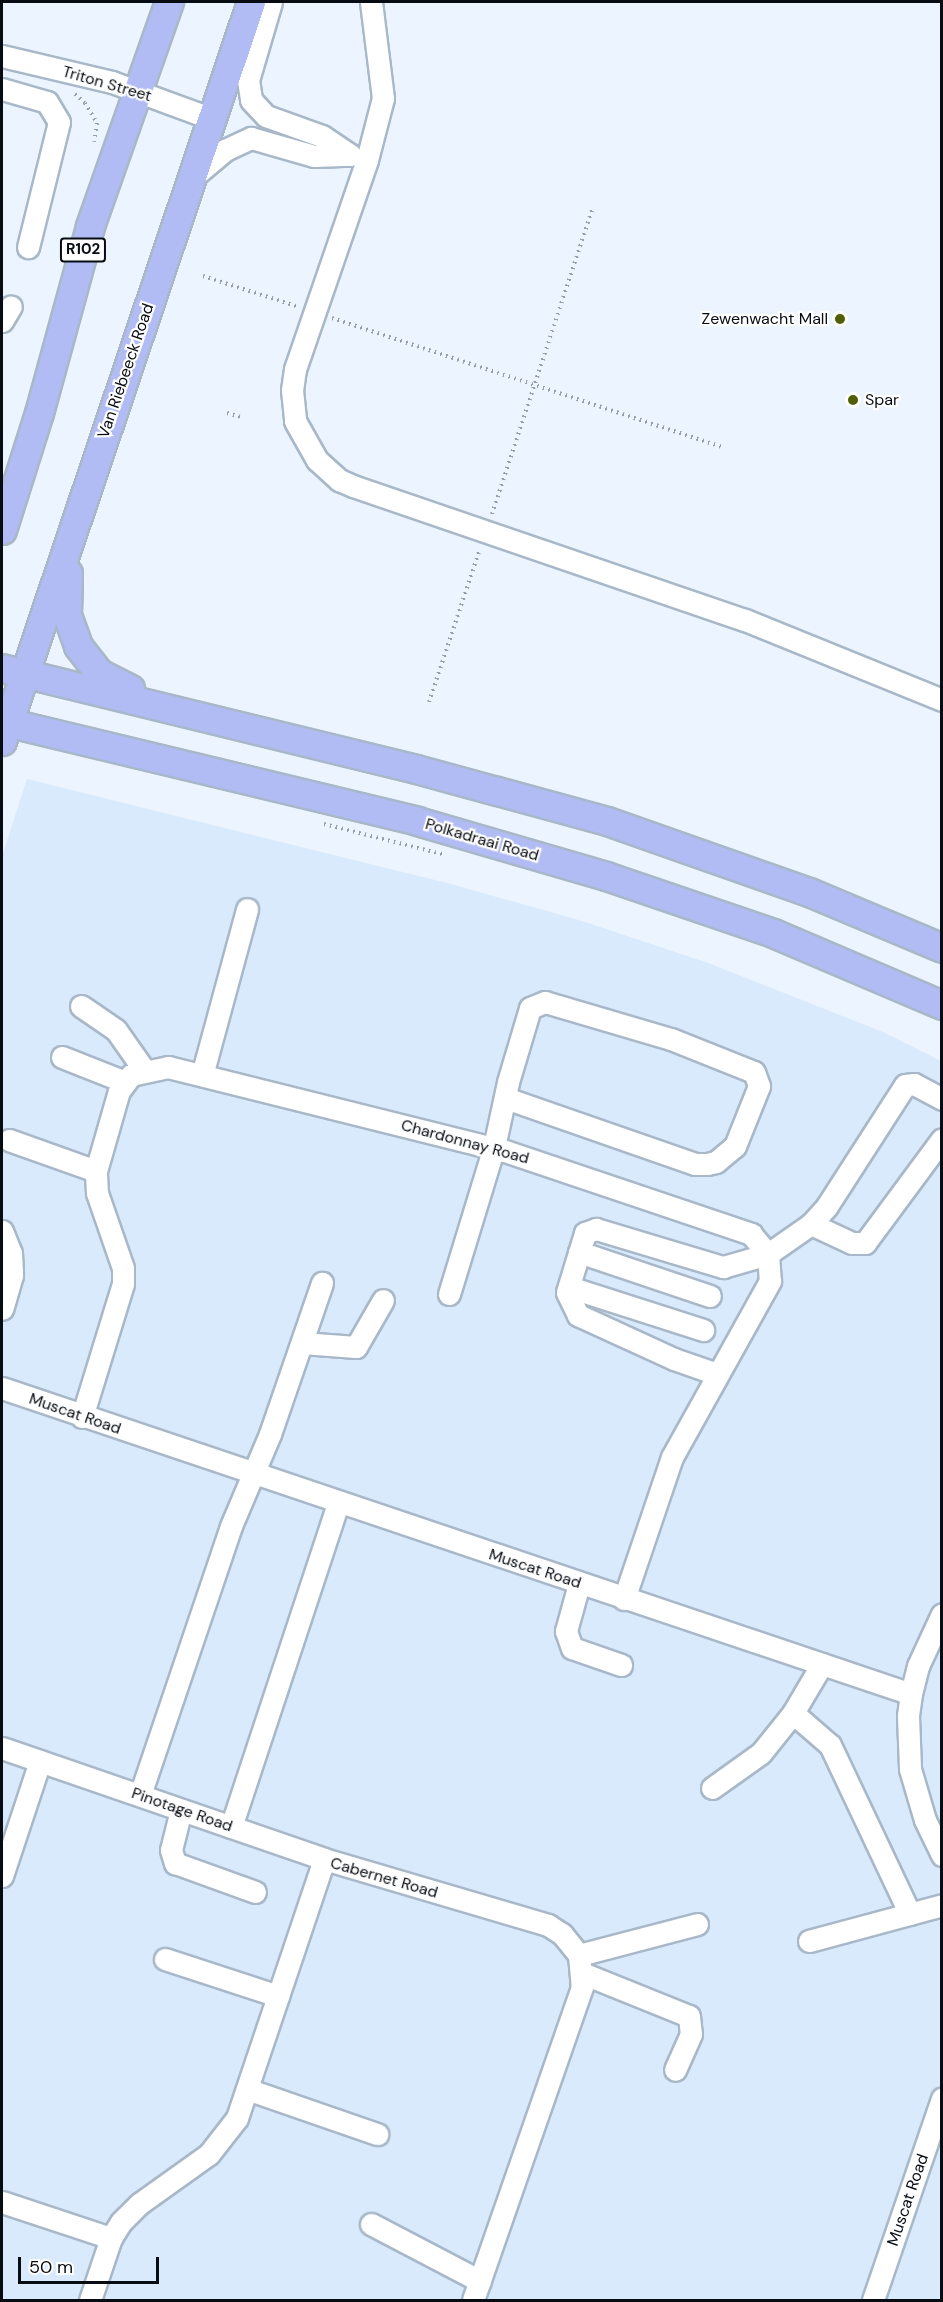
<!DOCTYPE html>
<html>
<head>
<meta charset="utf-8">
<style>
  body { margin:0 }
  #map { position:relative; width:943px; height:2302px; overflow:hidden; background:#ebf4ff; font-family:"DM Sans",sans-serif }
  div>[style] { position:absolute }
  [style*='--x'] { left:calc(var(--x)*1px); top:calc(var(--y)*1px); width:calc(var(--w)*1px); rotate:calc(var(--a)*1deg) }
  .built>* { inset:0; background:#d9eafc }
  .path>* { height:4px; margin-top:-2px; transform-origin:0; background:repeating-linear-gradient(90deg,#969ea7 0 1.5px,transparent 0 6px) }
  .roads { filter:drop-shadow(2px 0 #a8b8c8) drop-shadow(-2px 0 #a8b8c8) drop-shadow(0 2px #a8b8c8) drop-shadow(0 -2px #a8b8c8) }
  .minor>* { height:21px; margin:-10.5px; padding:0 10.5px; transform-origin:10.5px; border-radius:10.5px; background:#fff }
  .major>* { height:27px; margin:-13.5px; padding:0 13.5px; transform-origin:13.5px; border-radius:13.5px; background:#b2bcf4 }
  .dots>* { width:16px; height:16px; translate:-50% -50%; box-sizing:border-box; border:3px solid #fff; border-radius:50% }
  span { translate:-50% -50%; white-space:nowrap; text-align:center; line-height:1.15; -webkit-text-stroke:4.5px #fff; paint-order:stroke }
  .shield-label span { padding:2px 4px; background:#fff; border:2px solid; border-radius:4px; -webkit-text-stroke-width:0 }
  .shield-label { font-size:15px; color:#070c12; font-weight:700 }
  .street-label { font-size:16px; color:#070c12 }
  .poi-label { font-size:16px; color:#070c12 }
  .right { translate:-100% -50%; text-align:right }
  .left { translate:0 -50%; text-align:left }
  .frame { position:absolute; inset:0; border:3px solid #070c12; pointer-events:none }
  .scale { position:absolute; left:18px; top:2257px; width:141px; height:27px; box-sizing:border-box; border:3px solid #070c12; border-top:0; padding-left:8px; font-size:18px; line-height:21px; white-space:nowrap; color:#070c12; -webkit-text-stroke:4px #fff; paint-order:stroke }
</style>
</head>
<body>
<div id="map">
  <div class="built">
    <i style="clip-path:polygon(27px 779px,451px 884px,582px 921px,708px 963px,883px 1032px,941px 1061px,941px 2300px,2px 2300px,2px 856px)"></i>
  </div>
  <div class="path">
    <i style="--x:75;--y:94;--w:13;--a:42"></i>
    <i style="--x:85;--y:103;--w:23;--a:59"></i>
    <i style="--x:97;--y:123;--w:19;--a:99"></i>
    <i style="--x:203;--y:276;--w:98;--a:17.9"></i>
    <i style="--x:332;--y:318;--w:410;--a:18.3"></i>
    <i style="--x:227;--y:413;--w:15;--a:16"></i>
    <i style="--x:492;--y:514;--w:320;--a:-71.8"></i>
    <i style="--x:429;--y:702;--w:161;--a:-71.6"></i>
    <i style="--x:324;--y:824;--w:122;--a:14.3"></i>
  </div>
  <div class="roads">
    <div class="minor">
      <i style="--x:271;--y:2;--w:81;--a:106.4"></i>
      <i style="--x:248;--y:80;--w:20;--a:81"></i>
      <i style="--x:251;--y:100;--w:22;--a:47"></i>
      <i style="--x:266;--y:116;--w:59;--a:19.7"></i>
      <i style="--x:322;--y:136;--w:34;--a:34"></i>
      <i style="--x:371;--y:2;--w:97;--a:82.9"></i>
      <i style="--x:383;--y:98;--w:64;--a:104.5"></i>
      <i style="--x:367;--y:160;--w:221;--a:109"></i>
      <i style="--x:295;--y:369;--w:21;--a:98"></i>
      <i style="--x:292;--y:390;--w:31;--a:84"></i>
      <i style="--x:295;--y:421;--w:45;--a:60.6"></i>
      <i style="--x:317;--y:460;--w:30;--a:42"></i>
      <i style="--x:339;--y:480;--w:15;--a:23"></i>
      <i style="--x:353;--y:486;--w:414;--a:18.9"></i>
      <i style="--x:745;--y:620;--w:213;--a:22.1"></i>
      <i style="--x:2;--y:56;--w:113;--a:13.3"></i>
      <i style="--x:112;--y:82;--w:104;--a:20.2"></i>
      <i style="--x:2;--y:89;--w:47;--a:16.1"></i>
      <i style="--x:47;--y:102;--w:23;--a:59"></i>
      <i style="--x:59;--y:122;--w:129;--a:103.9"></i>
      <i style="--x:193;--y:177;--w:42;--a:-40.2"></i>
      <i style="--x:225;--y:150;--w:29;--a:-25"></i>
      <i style="--x:251;--y:138;--w:66;--a:15.9"></i>
      <i style="--x:314;--y:156;--w:36;--a:-2"></i>
      <i style="--x:2;--y:321;--w:17;--a:-59"></i>
      <i style="--x:81;--y:1006;--w:42;--a:34.4"></i>
      <i style="--x:116;--y:1030;--w:49;--a:55"></i>
      <i style="--x:62;--y:1057;--w:68;--a:21.6"></i>
      <i style="--x:202;--y:1075;--w:172;--a:-74.8"></i>
      <i style="--x:9;--y:1140;--w:92;--a:19.6"></i>
      <i style="--x:811;--y:1224;--w:45;--a:24.9"></i>
      <i style="--x:852;--y:1243;--w:13;--a:0"></i>
      <i style="--x:865;--y:1243;--w:129;--a:-53.5"></i>
      <i style="--x:2;--y:1231;--w:24;--a:68"></i>
      <i style="--x:11;--y:1253;--w:22;--a:87"></i>
      <i style="--x:12;--y:1275;--w:35;--a:106"></i>
      <i style="--x:579;--y:1252;--w:138;--a:18.6"></i>
      <i style="--x:569;--y:1287;--w:141;--a:17.8"></i>
      <i style="--x:449;--y:1294;--w:154;--a:-73"></i>
      <i style="--x:494;--y:1147;--w:66;--a:-77.8"></i>
      <i style="--x:508;--y:1082;--w:77;--a:-73.4"></i>
      <i style="--x:530;--y:1008;--w:16;--a:-22"></i>
      <i style="--x:545;--y:1002;--w:131;--a:16.4"></i>
      <i style="--x:671;--y:1039;--w:89;--a:21.7"></i>
      <i style="--x:754;--y:1072;--w:15;--a:70"></i>
      <i style="--x:759;--y:1086;--w:65;--a:111.8"></i>
      <i style="--x:735;--y:1146;--w:25;--a:140"></i>
      <i style="--x:716;--y:1162;--w:9;--a:167"></i>
      <i style="--x:707;--y:1164;--w:12;--a:180"></i>
      <i style="--x:695;--y:1164;--w:201;--a:-160.8"></i>
      <i style="--x:302;--y:1343;--w:54;--a:4.2"></i>
      <i style="--x:356;--y:1347;--w:54;--a:-60.1"></i>
      <i style="--x:717;--y:1374;--w:46;--a:-160.8"></i>
      <i style="--x:674;--y:1359;--w:106;--a:-155.4"></i>
      <i style="--x:578;--y:1315;--w:25;--a:-116"></i>
      <i style="--x:567;--y:1292;--w:62;--a:-73"></i>
      <i style="--x:585;--y:1233;--w:12;--a:-20"></i>
      <i style="--x:596;--y:1229;--w:133;--a:16.7"></i>
      <i style="--x:723;--y:1267;--w:47;--a:-16.1"></i>
      <i style="--x:768;--y:1254;--w:52;--a:-34.9"></i>
      <i style="--x:811;--y:1224;--w:24;--a:-48"></i>
      <i style="--x:827;--y:1206;--w:144;--a:-57.2"></i>
      <i style="--x:905;--y:1085;--w:9;--a:-6"></i>
      <i style="--x:914;--y:1084;--w:32;--a:28"></i>
      <i style="--x:2;--y:1388;--w:959;--a:18.6"></i>
      <i style="--x:911;--y:1694;--w:22;--a:98"></i>
      <i style="--x:908;--y:1716;--w:53;--a:87.8"></i>
      <i style="--x:910;--y:1769;--w:53;--a:73.6"></i>
      <i style="--x:925;--y:1820;--w:39;--a:64"></i>
      <i style="--x:82;--y:1417;--w:139;--a:-72.9"></i>
      <i style="--x:123;--y:1284;--w:16;--a:-90"></i>
      <i style="--x:123;--y:1268;--w:79;--a:-109.1"></i>
      <i style="--x:97;--y:1193;--w:22;--a:-93"></i>
      <i style="--x:96;--y:1171;--w:83;--a:-74"></i>
      <i style="--x:119;--y:1091;--w:20;--a:-53"></i>
      <i style="--x:131;--y:1075;--w:38;--a:-12"></i>
      <i style="--x:168;--y:1067;--w:347;--a:14"></i>
      <i style="--x:505;--y:1151;--w:260;--a:18.6"></i>
      <i style="--x:751;--y:1234;--w:26;--a:50"></i>
      <i style="--x:768;--y:1254;--w:27;--a:86"></i>
      <i style="--x:770;--y:1281;--w:201;--a:119.1"></i>
      <i style="--x:672;--y:1457;--w:150;--a:108.7"></i>
      <i style="--x:579;--y:1584;--w:49;--a:105.5"></i>
      <i style="--x:566;--y:1631;--w:18;--a:71"></i>
      <i style="--x:572;--y:1648;--w:52;--a:19.1"></i>
      <i style="--x:911;--y:1694;--w:29;--a:-76"></i>
      <i style="--x:918;--y:1666;--w:57;--a:-65.2"></i>
      <i style="--x:793;--y:1713;--w:49;--a:40.9"></i>
      <i style="--x:830;--y:1745;--w:187;--a:64.7"></i>
      <i style="--x:2;--y:1748;--w:341;--a:19"></i>
      <i style="--x:712;--y:1788;--w:60;--a:-35.5"></i>
      <i style="--x:761;--y:1753;--w:51;--a:-51.3"></i>
      <i style="--x:793;--y:1713;--w:57;--a:-59.4"></i>
      <i style="--x:140;--y:1795;--w:284;--a:-71.3"></i>
      <i style="--x:231;--y:1526;--w:100;--a:-67"></i>
      <i style="--x:270;--y:1434;--w:160;--a:-71"></i>
      <i style="--x:181;--y:1810;--w:41;--a:104"></i>
      <i style="--x:171;--y:1850;--w:14;--a:73"></i>
      <i style="--x:175;--y:1863;--w:85;--a:19.9"></i>
      <i style="--x:231;--y:1827;--w:341;--a:-71.7"></i>
      <i style="--x:2;--y:1876;--w:121;--a:-71.7"></i>
      <i style="--x:809;--y:1941;--w:138;--a:-15.1"></i>
      <i style="--x:579;--y:1955;--w:122;--a:-14.7"></i>
      <i style="--x:165;--y:1959;--w:119;--a:18.1"></i>
      <i style="--x:582;--y:1973;--w:115;--a:21.9"></i>
      <i style="--x:689;--y:2016;--w:18;--a:84"></i>
      <i style="--x:691;--y:2034;--w:39;--a:114"></i>
      <i style="--x:247;--y:2089;--w:138;--a:19.1"></i>
      <i style="--x:2;--y:2202;--w:115;--a:18.3"></i>
      <i style="--x:371;--y:2224;--w:123;--a:27.6"></i>
      <i style="--x:90;--y:2300;--w:65;--a:-71.3"></i>
      <i style="--x:111;--y:2238;--w:19;--a:-58"></i>
      <i style="--x:121;--y:2222;--w:25;--a:-45"></i>
      <i style="--x:139;--y:2204;--w:86;--a:-35.5"></i>
      <i style="--x:209;--y:2154;--w:46;--a:-52.1"></i>
      <i style="--x:237;--y:2118;--w:273;--a:-71.4"></i>
      <i style="--x:324;--y:1859;--w:234;--a:16.4"></i>
      <i style="--x:548;--y:1925;--w:17;--a:33"></i>
      <i style="--x:562;--y:1934;--w:27;--a:51"></i>
      <i style="--x:579;--y:1955;--w:32;--a:85"></i>
      <i style="--x:582;--y:1987;--w:331;--a:109.2"></i>
      <i style="--x:873;--y:2300;--w:213;--a:-71.1"></i>
    </div>
    <div class="major">
      <i style="--x:2;--y:530;--w:123;--a:-72.5"></i>
      <i style="--x:39;--y:413;--w:194;--a:-74.7"></i>
      <i style="--x:90;--y:226;--w:238;--a:-70.6"></i>
      <i style="--x:68;--y:573;--w:42;--a:91.4"></i>
      <i style="--x:67;--y:615;--w:33;--a:70"></i>
      <i style="--x:78;--y:646;--w:34;--a:52"></i>
      <i style="--x:99;--y:673;--w:35;--a:27"></i>
      <i style="--x:2;--y:668;--w:426;--a:13.7"></i>
      <i style="--x:416;--y:769;--w:198;--a:15.2"></i>
      <i style="--x:607;--y:821;--w:214;--a:19.4"></i>
      <i style="--x:809;--y:892;--w:144;--a:22.8"></i>
      <i style="--x:2;--y:721;--w:427;--a:13.5"></i>
      <i style="--x:417;--y:821;--w:197;--a:16.2"></i>
      <i style="--x:606;--y:876;--w:176;--a:18.8"></i>
      <i style="--x:773;--y:933;--w:184;--a:23.1"></i>
      <i style="--x:2;--y:741;--w:780;--a:-71.38"></i>
    </div>
  </div>
  <div class="dots">
    <i style="left:840px;top:319px;background:#4e5f04"></i>
    <i style="left:853px;top:400px;background:#4e5f04"></i>
  </div>
  <div class="shield-label">
    <span style="left:83px;top:250px">R102</span>
  </div>
  <div class="street-label">
    <span style="left:107px;top:84px;rotate:16deg">Triton Street</span>
    <span style="left:126px;top:371px;rotate:-71deg">Van Riebeeck Road</span>
    <span style="left:482px;top:840px;rotate:16deg">Polkadraai Road</span>
    <span style="left:465px;top:1142px;rotate:15deg">Chardonnay Road</span>
    <span style="left:75px;top:1414px;rotate:19deg">Muscat Road</span>
    <span style="left:535px;top:1569px;rotate:18deg">Muscat Road</span>
    <span style="left:182px;top:1810px;rotate:19deg">Pinotage Road</span>
    <span style="left:384px;top:1878px;rotate:16deg">Cabernet Road</span>
    <span style="left:908px;top:2200px;rotate:-71deg">Muscat Road</span>
  </div>
  <div class="poi-label">
    <span class="right" style="left:828px;top:319px">Zewenwacht Mall</span>
    <span class="left" style="left:865px;top:400px">Spar</span>
  </div>
  <div class="frame"></div>
  <div class="scale">50 m</div>
</div>
</body>
</html>
